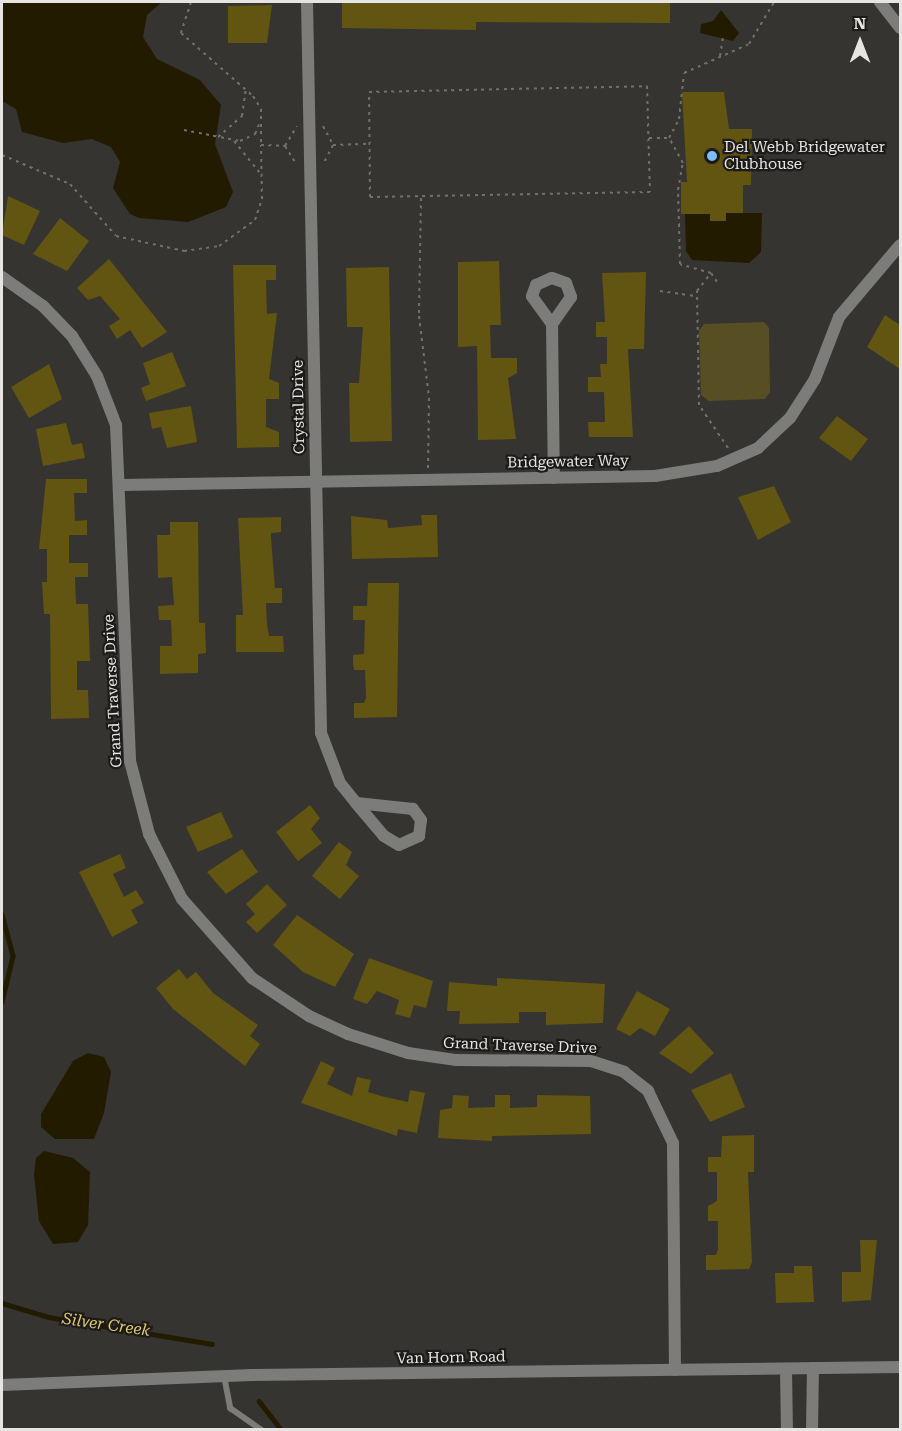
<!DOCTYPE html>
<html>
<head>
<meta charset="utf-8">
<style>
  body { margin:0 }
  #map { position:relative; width:902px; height:1431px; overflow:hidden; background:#353430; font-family:"Roboto Serif",serif }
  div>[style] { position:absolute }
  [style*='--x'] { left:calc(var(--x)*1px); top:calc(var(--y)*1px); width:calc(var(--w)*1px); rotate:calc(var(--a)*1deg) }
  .green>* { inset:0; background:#584e24 }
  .water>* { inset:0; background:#231b00 }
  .stream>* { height:4.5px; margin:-2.25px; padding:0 2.25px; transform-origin:2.25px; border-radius:2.25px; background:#231b00 }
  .building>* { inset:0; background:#625411 }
  .path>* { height:2px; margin-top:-1px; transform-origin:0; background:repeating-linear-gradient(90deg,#71706d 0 3px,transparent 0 7.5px) }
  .service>* { height:6px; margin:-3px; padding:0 3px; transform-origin:3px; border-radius:3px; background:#7c7c7a }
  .minor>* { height:12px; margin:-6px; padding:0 6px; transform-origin:6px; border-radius:6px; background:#7c7c7a }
  .tertiary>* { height:12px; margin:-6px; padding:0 6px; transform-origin:6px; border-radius:6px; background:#7c7c7a }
  .dots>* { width:16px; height:16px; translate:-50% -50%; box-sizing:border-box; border:3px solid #1c1b1a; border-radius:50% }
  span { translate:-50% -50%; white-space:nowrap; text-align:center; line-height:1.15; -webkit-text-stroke:4.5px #1c1b1a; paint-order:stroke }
  .poi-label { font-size:15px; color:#e6e5e3 }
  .left { translate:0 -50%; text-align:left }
  .street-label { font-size:15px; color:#e6e5e3 }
  .water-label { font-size:16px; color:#e0c96f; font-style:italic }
  .frame { position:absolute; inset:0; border:3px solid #e6e5e3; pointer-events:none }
  .north { position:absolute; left:830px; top:12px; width:60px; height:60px; -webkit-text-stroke:4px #1c1b1a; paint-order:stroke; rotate:0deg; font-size:16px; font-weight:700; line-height:24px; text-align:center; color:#e6e5e3 }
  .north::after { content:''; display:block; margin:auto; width:21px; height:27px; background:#e6e5e3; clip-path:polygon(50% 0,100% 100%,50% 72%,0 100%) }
</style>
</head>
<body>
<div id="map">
  <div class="green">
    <i style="clip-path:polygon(764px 322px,769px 328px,770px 392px,765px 399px,709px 401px,701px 395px,699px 331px,704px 324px)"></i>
  </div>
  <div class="water">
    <i style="clip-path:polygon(2px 2px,162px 2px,147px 15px,143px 37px,157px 59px,200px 80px,221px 105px,215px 144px,233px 192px,226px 207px,188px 222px,139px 218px,130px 214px,113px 188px,120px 162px,111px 147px,92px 139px,63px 143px,22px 132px,16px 109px,2px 101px)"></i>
    <i style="clip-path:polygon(721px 10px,739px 33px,733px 41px,700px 33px,701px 24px,713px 21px)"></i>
    <i style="clip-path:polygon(726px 213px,762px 213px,761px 252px,749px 263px,692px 260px,686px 251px,685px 214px,710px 214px,710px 221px,726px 221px)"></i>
    <i style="clip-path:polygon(88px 1053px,104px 1057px,111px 1072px,104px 1113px,94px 1139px,55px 1139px,41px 1127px,41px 1114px,73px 1061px)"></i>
    <i style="clip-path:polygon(44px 1151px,73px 1158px,90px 1172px,88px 1225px,78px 1242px,53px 1244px,39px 1221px,34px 1174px,36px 1158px)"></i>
  </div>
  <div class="stream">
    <i style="--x:2;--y:914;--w:43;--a:75.3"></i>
    <i style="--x:13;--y:956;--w:47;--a:103.4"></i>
    <i style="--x:2;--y:1303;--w:49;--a:16.6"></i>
    <i style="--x:49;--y:1317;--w:165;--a:9.4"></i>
    <i style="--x:259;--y:1401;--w:37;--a:52"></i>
  </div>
  <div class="building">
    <i style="clip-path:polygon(342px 2px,670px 2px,670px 23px,476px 22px,476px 30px,342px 28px)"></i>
    <i style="clip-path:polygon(272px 5px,267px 43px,228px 43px,228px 6px)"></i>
    <i style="clip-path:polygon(682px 92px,724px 92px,729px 129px,752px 129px,751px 185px,743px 185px,743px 213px,726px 213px,726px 221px,710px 221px,710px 214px,681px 214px,681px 182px,687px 182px)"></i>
    <i style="clip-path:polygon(8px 196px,40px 211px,24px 245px,2px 235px)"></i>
    <i style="clip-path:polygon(60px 218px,89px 241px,67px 271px,33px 254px)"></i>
    <i style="clip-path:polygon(109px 259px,167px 332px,142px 348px,130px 330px,117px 339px,109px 326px,120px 319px,100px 296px,88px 300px,77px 288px)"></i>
    <i style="clip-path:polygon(499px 261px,501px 325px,490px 325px,491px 358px,517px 358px,517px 373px,508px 378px,516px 439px,478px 440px,477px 346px,458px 347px,458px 262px)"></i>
    <i style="clip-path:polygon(233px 265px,276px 265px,276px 280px,266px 280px,267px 314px,277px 313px,269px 379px,279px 383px,279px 399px,266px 399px,266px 427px,279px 432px,279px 447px,237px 448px)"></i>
    <i style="clip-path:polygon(389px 267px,392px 441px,350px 442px,349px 383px,359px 383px,363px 327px,347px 327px,346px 268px)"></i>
    <i style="clip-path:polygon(646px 272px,644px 349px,628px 349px,633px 437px,589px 437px,588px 422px,605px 422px,604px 392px,588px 392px,588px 377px,601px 377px,600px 364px,607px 364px,607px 337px,596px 337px,596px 322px,605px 322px,602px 273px)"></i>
    <i style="clip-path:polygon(885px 315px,900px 325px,900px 369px,867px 347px)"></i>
    <i style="clip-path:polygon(172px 352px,186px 386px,146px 401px,141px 388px,150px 384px,143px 363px)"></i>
    <i style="clip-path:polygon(49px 364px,62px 399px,29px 418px,11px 387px)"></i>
    <i style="clip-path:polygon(191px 406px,197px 442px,167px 448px,161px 427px,152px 429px,149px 413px)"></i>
    <i style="clip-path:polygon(837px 416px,868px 439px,851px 461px,819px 438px)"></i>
    <i style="clip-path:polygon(66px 423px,72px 445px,82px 443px,85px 458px,43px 466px,36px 429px)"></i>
    <i style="clip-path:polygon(46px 479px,87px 479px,87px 493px,74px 493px,75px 521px,87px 520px,87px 535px,69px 535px,69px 563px,88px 563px,88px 577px,75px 577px,76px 604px,88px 604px,90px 661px,77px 661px,77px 690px,88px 690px,89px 718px,51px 719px,50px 614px,44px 614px,42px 582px,47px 582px,47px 549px,39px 549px)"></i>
    <i style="clip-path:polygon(774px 486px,791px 522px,758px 540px,738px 497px)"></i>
    <i style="clip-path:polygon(421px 515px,437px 515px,438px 557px,352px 559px,351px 516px,387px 520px,388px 528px,422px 525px)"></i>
    <i style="clip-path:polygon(281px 517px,281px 532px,271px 533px,271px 538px,275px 588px,282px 588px,282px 603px,266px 603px,267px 624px,269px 636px,283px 636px,284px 652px,236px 652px,236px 615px,243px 615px,238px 518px)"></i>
    <i style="clip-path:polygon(170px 522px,198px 522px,199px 623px,205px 623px,206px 653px,198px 654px,198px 673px,160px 674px,160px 646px,172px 646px,171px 620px,159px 620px,158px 606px,174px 605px,172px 577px,158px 578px,157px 535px,170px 535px)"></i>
    <i style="clip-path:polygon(368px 583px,399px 583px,397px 717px,354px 718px,354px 703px,364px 703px,366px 698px,365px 670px,354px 670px,353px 662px,353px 655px,364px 654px,365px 620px,353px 620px,353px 606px,367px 606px)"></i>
    <i style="clip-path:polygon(310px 805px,320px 818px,311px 829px,322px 843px,298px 861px,276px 832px)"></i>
    <i style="clip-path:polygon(221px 812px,233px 837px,198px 852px,186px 827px)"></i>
    <i style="clip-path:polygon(339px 842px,352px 852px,346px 865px,359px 876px,340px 899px,312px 876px)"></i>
    <i style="clip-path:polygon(242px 849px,258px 872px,226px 894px,207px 872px)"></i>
    <i style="clip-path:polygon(120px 854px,126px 868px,113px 874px,124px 897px,136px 890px,144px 903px,131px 910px,138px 923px,112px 937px,79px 872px)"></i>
    <i style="clip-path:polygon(267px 884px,287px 905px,257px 933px,246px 922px,255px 914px,246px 904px)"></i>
    <i style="clip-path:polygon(297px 915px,354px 954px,335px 987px,303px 972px,273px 945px)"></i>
    <i style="clip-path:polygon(369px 958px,433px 981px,426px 1008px,414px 1005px,410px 1018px,395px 1014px,399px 1000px,377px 991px,367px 1004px,353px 999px)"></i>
    <i style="clip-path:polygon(179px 969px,187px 979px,196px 972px,213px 993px,258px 1025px,250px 1036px,260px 1044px,245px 1066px,173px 1009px,156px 988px)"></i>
    <i style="clip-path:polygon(497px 978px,605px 984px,603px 1023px,546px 1025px,546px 1012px,519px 1012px,519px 1023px,459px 1024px,460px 1011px,447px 1011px,449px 982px,497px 986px)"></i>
    <i style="clip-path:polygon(637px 991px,670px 1009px,655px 1036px,640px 1028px,630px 1036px,616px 1029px)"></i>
    <i style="clip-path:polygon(689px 1026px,714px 1053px,691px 1074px,659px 1053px)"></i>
    <i style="clip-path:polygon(321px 1061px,335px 1068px,327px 1084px,352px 1096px,357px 1077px,371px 1080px,368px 1092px,381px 1096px,408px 1102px,410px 1090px,425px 1093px,417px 1133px,398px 1129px,397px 1136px,301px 1103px)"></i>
    <i style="clip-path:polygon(731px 1073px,745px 1107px,710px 1122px,691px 1090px)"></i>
    <i style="clip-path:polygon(453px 1095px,469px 1096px,468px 1108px,495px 1107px,495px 1095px,510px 1095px,510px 1108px,537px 1107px,537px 1095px,590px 1096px,591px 1134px,492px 1136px,492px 1141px,438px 1138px,440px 1110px,452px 1108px)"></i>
    <i style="clip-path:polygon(754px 1135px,754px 1172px,748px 1172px,752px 1262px,749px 1269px,706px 1270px,706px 1255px,716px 1255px,718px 1249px,718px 1221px,708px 1221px,708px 1206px,717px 1201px,717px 1172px,708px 1172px,708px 1157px,721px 1157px,722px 1136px)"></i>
    <i style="clip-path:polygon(860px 1240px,877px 1240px,871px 1300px,842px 1302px,842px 1272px,861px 1272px)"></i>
    <i style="clip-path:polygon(794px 1266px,812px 1266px,814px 1302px,776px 1303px,775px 1273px,794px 1273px)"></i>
  </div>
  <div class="path">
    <i style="--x:191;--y:2;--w:33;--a:108"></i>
    <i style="--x:181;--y:33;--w:96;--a:41.2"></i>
    <i style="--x:253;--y:96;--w:15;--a:58"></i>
    <i style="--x:261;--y:109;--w:36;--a:90"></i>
    <i style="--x:261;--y:145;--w:24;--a:2"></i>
    <i style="--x:285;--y:146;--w:23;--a:-59"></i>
    <i style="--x:720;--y:56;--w:18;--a:-81"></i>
    <i style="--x:647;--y:86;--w:106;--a:88.4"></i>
    <i style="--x:650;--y:192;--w:280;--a:179"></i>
    <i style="--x:370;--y:197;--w:105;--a:-90.5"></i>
    <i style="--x:369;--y:92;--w:278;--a:-1.2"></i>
    <i style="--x:323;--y:126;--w:21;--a:62"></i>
    <i style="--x:333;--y:145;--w:20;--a:117"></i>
    <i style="--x:184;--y:130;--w:57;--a:11.1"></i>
    <i style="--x:240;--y:141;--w:17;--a:-25"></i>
    <i style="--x:255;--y:134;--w:13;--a:-67"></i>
    <i style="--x:218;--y:137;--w:32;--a:-41"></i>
    <i style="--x:242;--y:116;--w:27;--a:-82"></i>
    <i style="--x:649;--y:138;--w:20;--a:0"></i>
    <i style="--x:234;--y:141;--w:41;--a:50.9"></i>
    <i style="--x:333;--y:145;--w:36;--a:-2"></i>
    <i style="--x:285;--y:146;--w:22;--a:58"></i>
    <i style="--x:2;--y:155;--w:74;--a:23.1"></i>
    <i style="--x:70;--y:184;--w:69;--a:48.5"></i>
    <i style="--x:116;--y:236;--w:70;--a:12.4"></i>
    <i style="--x:184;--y:251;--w:35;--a:-8"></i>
    <i style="--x:219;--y:246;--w:44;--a:-35.8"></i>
    <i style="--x:255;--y:220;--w:22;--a:-72"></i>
    <i style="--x:262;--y:199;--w:54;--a:-91.1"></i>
    <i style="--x:421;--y:198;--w:118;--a:91"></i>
    <i style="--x:419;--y:316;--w:83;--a:83"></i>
    <i style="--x:429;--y:398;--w:70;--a:90.8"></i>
    <i style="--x:711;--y:273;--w:11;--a:56"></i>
    <i style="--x:660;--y:291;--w:37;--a:8"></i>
    <i style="--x:728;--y:448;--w:52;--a:-124"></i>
    <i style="--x:699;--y:405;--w:114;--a:-91"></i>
    <i style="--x:697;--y:291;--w:23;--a:-52"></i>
    <i style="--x:711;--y:273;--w:32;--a:-164"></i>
    <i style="--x:680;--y:264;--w:74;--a:-91.5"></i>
    <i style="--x:678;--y:190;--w:27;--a:-80"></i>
    <i style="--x:683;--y:163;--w:29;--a:-119"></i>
    <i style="--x:669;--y:138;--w:21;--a:-62"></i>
    <i style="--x:679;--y:119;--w:46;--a:-83.8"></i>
    <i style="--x:684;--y:73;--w:71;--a:-24"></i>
    <i style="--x:749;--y:44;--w:49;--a:-59.2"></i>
  </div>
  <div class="service">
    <i style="--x:224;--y:1376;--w:33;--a:79"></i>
    <i style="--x:230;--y:1408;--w:38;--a:35"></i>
  </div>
  <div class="minor">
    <i style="--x:307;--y:2;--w:731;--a:88.9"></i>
    <i style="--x:321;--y:733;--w:53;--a:69.2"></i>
    <i style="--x:340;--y:783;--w:26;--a:51"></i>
    <i style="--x:356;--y:803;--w:43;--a:49.7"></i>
    <i style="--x:384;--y:836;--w:17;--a:31"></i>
    <i style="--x:399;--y:845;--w:22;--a:-24"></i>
    <i style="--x:419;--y:836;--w:16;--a:-83"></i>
    <i style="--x:421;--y:820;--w:14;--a:-126"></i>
    <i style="--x:413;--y:809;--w:57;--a:-174"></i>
    <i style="--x:880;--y:2;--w:33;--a:52"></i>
    <i style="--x:2;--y:277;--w:50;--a:35.3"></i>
    <i style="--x:43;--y:306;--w:42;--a:46"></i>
    <i style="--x:72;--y:336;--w:47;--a:58"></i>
    <i style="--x:97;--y:376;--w:53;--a:68.8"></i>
    <i style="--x:116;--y:425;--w:336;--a:87.6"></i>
    <i style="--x:130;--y:761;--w:75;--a:75.4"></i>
    <i style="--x:149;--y:834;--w:73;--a:63.1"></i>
    <i style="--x:182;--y:899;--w:106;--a:48.5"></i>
    <i style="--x:252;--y:978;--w:69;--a:33.7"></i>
    <i style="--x:309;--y:1016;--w:43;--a:24.8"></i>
    <i style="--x:348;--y:1034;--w:63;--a:17.6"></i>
    <i style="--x:408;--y:1053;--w:49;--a:8.3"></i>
    <i style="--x:456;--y:1060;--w:135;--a:0.4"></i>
    <i style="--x:591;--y:1061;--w:35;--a:18"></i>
    <i style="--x:624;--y:1072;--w:31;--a:38"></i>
    <i style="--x:648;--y:1091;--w:58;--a:64.3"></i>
    <i style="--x:673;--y:1143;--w:227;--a:89.5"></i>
    <i style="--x:552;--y:324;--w:34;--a:-126"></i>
    <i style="--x:532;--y:296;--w:12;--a:-70"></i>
    <i style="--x:536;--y:285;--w:17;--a:-24"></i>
    <i style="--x:552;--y:278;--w:15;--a:20"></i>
    <i style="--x:566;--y:283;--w:15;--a:70"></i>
    <i style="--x:571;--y:297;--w:33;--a:125"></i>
    <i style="--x:552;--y:324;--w:154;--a:89.3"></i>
    <i style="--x:121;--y:485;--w:534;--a:-0.97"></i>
    <i style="--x:655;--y:476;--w:63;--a:-9.2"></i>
    <i style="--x:717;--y:466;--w:45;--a:-23.7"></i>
    <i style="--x:758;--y:448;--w:44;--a:-43.2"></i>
    <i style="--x:790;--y:418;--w:46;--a:-57.3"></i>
    <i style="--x:815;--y:379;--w:66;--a:-68.8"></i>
    <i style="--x:839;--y:317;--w:94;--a:-49.7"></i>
    <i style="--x:786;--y:1369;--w:61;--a:89.1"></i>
    <i style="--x:812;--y:1430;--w:62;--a:-89.1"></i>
  </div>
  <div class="tertiary">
    <i style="--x:2;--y:1385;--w:250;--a:-2.3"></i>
    <i style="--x:252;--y:1375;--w:648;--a:-0.71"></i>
  </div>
  <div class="dots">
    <i style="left:712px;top:156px;background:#7bbef8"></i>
  </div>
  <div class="poi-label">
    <span class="left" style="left:724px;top:156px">Del Webb Bridgewater<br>Clubhouse</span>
  </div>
  <div class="street-label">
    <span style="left:299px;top:407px;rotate:-91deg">Crystal Drive</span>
    <span style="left:568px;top:462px;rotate:-1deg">Bridgewater Way</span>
    <span style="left:113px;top:691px;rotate:-93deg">Grand Traverse Drive</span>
    <span style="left:520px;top:1046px;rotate:2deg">Grand Traverse Drive</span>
    <span style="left:451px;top:1358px;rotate:-1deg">Van Horn Road</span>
  </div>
  <div class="water-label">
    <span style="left:106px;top:1325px;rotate:8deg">Silver Creek</span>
  </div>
  <div class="frame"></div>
  <div class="north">N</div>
</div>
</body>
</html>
